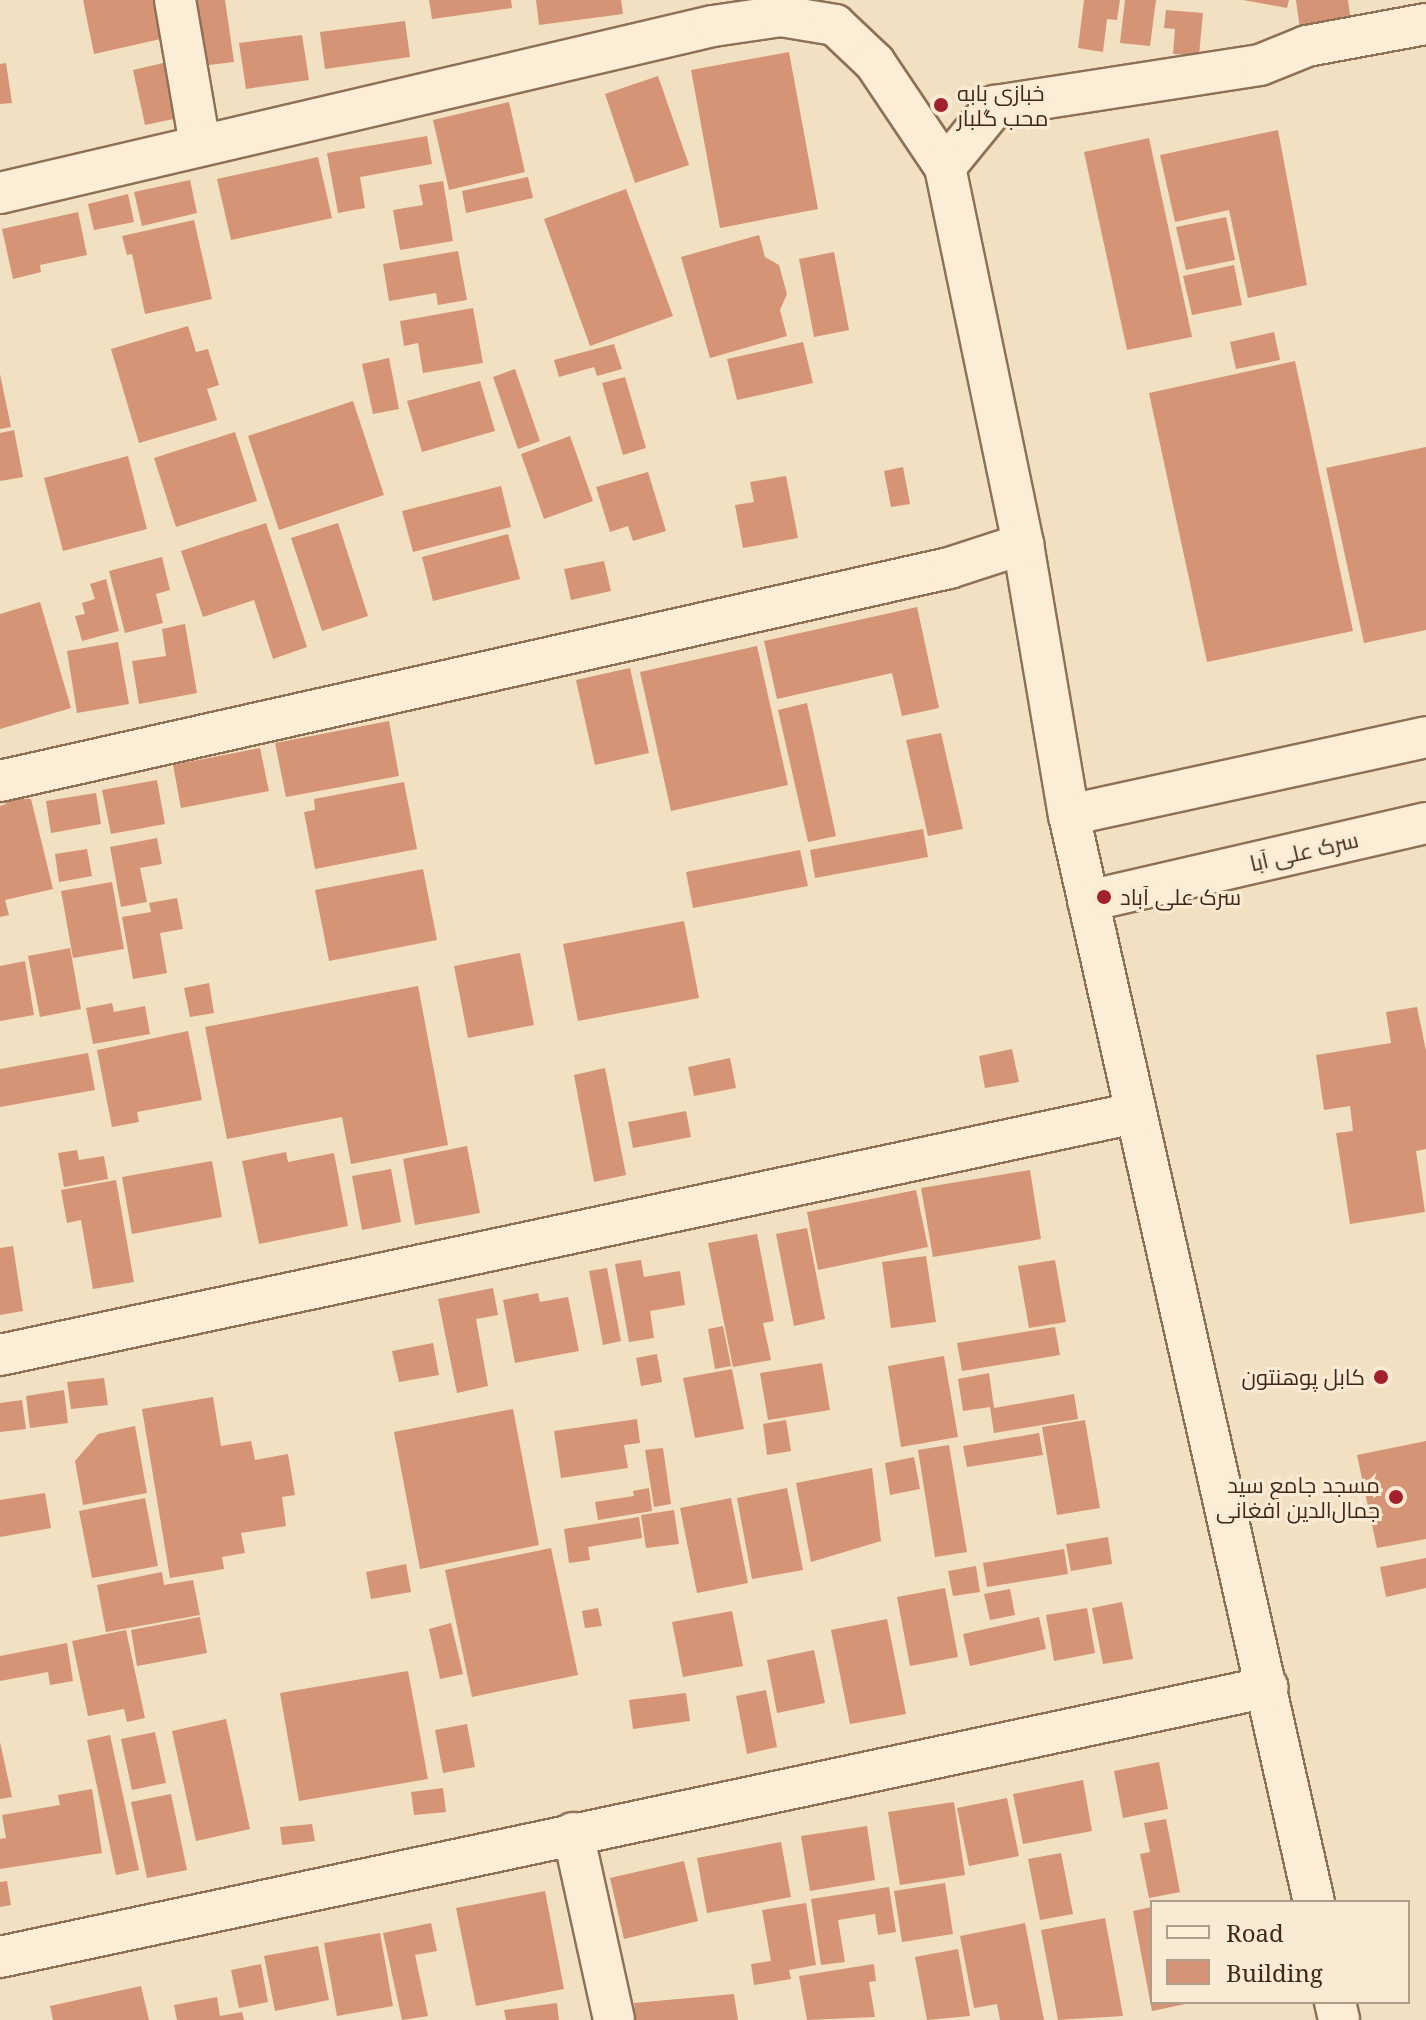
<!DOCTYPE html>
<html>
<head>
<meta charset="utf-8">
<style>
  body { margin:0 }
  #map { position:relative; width:1426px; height:2020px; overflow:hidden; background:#f2e0c2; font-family:"Noto Serif",Cairo,serif }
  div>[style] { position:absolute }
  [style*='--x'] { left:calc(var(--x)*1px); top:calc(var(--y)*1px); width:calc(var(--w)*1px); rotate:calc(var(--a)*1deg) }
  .building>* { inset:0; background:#d49475 }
  .roads { filter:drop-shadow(2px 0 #8e7057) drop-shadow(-2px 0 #8e7057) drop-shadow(0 2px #8e7057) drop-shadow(0 -2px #8e7057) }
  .minor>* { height:40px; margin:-20px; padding:0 20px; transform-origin:20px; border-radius:20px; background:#fcedd7 }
  .dots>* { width:22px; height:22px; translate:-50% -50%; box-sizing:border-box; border:4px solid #f9ead3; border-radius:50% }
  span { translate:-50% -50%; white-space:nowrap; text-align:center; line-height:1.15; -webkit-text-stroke:6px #f9ead3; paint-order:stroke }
  .poi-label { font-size:22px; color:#3d291d }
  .left { translate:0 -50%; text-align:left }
  .right { translate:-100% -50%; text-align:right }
  .street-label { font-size:22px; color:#3d291d }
  .legend { position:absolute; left:1150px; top:1900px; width:260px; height:104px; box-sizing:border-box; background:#f9ead3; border:2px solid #ae9d8a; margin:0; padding:10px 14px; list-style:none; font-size:24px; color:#3d291d }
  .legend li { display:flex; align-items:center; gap:16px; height:40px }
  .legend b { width:40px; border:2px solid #ae9d8a }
</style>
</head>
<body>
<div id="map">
  <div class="building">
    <i style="clip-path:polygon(83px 0,157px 0,165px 38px,94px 54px)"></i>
    <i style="clip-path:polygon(183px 0,225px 0,234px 62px,192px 67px)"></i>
    <i style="clip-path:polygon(429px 0,511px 0,512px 8px,432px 19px)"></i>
    <i style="clip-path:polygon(536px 0,621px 0,623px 14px,539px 25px)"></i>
    <i style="clip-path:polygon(1084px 0,1120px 0,1117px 20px,1107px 19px,1103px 52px,1078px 48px)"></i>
    <i style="clip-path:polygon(1125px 0,1156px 0,1150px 46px,1120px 43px)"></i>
    <i style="clip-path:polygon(1243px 0,1289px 0,1287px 8px)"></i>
    <i style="clip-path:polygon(1296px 0,1348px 0,1351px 22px,1300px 29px)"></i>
    <i style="clip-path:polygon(1166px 10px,1203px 13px,1199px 55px,1173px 54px,1175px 29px,1164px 28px)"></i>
    <i style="clip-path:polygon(405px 21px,410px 57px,325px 69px,320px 32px)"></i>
    <i style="clip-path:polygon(302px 35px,309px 80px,246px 89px,239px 43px)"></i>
    <i style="clip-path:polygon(789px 52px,818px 209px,720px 228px,691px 70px)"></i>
    <i style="clip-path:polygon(176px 60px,188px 116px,145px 125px,133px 70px)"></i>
    <i style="clip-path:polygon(6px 63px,12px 103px,0 104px,0 64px)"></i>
    <i style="clip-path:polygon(658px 76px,689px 165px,635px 183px,605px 94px)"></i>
    <i style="clip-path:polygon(509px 102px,525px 172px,449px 190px,433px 120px)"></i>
    <i style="clip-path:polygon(1278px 130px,1307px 285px,1248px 298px,1229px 210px,1175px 222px,1160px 155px)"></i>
    <i style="clip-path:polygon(427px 136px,432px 164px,360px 177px,365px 208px,338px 213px,327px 153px)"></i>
    <i style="clip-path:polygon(1149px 138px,1192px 337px,1127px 350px,1084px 152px)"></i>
    <i style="clip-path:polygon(318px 157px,332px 218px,231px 240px,217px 179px)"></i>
    <i style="clip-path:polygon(528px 177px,533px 198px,466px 213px,462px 191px)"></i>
    <i style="clip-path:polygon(190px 180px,197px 213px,142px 226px,134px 192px)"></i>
    <i style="clip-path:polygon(443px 181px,453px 241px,400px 250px,393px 210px,423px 205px,419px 185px)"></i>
    <i style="clip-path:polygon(626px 189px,673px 316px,590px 346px,544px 219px)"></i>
    <i style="clip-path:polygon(128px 194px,134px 222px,94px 230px,88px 204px)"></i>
    <i style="clip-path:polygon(78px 212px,87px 255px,40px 265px,41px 272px,13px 279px,2px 229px)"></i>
    <i style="clip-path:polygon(1226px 217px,1235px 260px,1186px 270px,1176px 227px)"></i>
    <i style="clip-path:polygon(194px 220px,212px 299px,145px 314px,132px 254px,127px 255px,122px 236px)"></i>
    <i style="clip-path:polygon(759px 235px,765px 257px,779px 265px,787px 294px,780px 310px,787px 336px,710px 358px,681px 257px)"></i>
    <i style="clip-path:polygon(458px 251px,467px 300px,438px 305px,436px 293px,389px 301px,383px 264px)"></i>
    <i style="clip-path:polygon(834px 252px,849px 330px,814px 337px,799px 259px)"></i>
    <i style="clip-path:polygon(1234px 265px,1242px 305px,1192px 315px,1183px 276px)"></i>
    <i style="clip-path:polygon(473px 308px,483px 363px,423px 373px,418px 343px,404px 346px,400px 321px)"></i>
    <i style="clip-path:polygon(188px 326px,196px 352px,208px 349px,219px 385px,207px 389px,217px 420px,139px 443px,111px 349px)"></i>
    <i style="clip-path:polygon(1274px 332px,1280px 360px,1236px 369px,1230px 342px)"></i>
    <i style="clip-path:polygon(803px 342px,813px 383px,737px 400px,727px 359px)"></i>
    <i style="clip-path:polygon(614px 344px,622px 369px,597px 376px,594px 367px,559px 377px,554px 360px)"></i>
    <i style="clip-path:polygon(389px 358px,399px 409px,373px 414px,362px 364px)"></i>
    <i style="clip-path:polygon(1295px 361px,1353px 631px,1207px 662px,1149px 393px)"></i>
    <i style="clip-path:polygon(515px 369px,540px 441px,518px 449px,493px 377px)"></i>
    <i style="clip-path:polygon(0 374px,11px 427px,0 429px)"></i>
    <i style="clip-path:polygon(625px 377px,646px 448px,623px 455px,602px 383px)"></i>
    <i style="clip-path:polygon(480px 381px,495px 431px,422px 452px,407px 401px)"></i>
    <i style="clip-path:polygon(353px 401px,384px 495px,279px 530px,248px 436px)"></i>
    <i style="clip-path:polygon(14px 430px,23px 477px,0 481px,0 433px)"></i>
    <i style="clip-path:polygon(235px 432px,257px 501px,176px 527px,154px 458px)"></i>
    <i style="clip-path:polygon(570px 436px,593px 501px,544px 519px,521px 454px)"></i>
    <i style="clip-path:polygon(1426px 447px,1426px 630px,1364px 643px,1326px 468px)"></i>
    <i style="clip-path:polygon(128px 456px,147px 529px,63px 551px,44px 478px)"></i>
    <i style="clip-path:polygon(903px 467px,910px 504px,891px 507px,884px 471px)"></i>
    <i style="clip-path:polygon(648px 472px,666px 531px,633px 541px,628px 526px,610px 532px,596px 487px)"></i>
    <i style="clip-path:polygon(786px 476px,798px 538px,743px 548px,735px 505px,754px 502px,750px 482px)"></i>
    <i style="clip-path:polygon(501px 486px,511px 527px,413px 552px,402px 511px)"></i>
    <i style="clip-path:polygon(266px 523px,307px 647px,273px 659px,254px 600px,203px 617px,181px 551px)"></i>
    <i style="clip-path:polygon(338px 523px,368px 616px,322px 631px,291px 538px)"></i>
    <i style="clip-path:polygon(508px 534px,520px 579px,433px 601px,422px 557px)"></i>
    <i style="clip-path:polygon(162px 557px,170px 590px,156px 594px,163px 623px,125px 633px,109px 571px)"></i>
    <i style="clip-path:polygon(604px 561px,611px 591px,571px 600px,564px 569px)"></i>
    <i style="clip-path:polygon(106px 579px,119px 631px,82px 641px,75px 616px,85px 614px,82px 603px,95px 599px,90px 584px)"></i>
    <i style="clip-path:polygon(40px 602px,71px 708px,0 729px,0 614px)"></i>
    <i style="clip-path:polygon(917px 607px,939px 708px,902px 716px,892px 673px,777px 699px,764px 641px)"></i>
    <i style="clip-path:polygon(185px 624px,197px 693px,139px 704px,132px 661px,166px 656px,162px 629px)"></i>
    <i style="clip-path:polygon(118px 642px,129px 704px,77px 713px,67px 651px)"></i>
    <i style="clip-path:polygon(757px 646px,788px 785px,671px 811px,640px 672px)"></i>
    <i style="clip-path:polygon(630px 668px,649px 753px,595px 765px,576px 680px)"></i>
    <i style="clip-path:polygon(807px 703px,836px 836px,808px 842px,778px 710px)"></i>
    <i style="clip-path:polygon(389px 721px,399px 776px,286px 797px,275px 743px)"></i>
    <i style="clip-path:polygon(941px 733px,963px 829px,928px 836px,906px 740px)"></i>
    <i style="clip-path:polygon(260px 748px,269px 791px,181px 808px,173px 765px)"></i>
    <i style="clip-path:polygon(157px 780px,165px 824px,111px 834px,102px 790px)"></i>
    <i style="clip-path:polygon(404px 782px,417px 849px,315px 869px,304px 812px,315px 810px,314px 799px)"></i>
    <i style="clip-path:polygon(96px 793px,101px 824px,51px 833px,46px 801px)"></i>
    <i style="clip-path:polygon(5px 798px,31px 799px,53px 889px,5px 900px,9px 915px,0 917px,0 806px,6px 804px)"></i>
    <i style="clip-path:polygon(923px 829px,928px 857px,815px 878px,810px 850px)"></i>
    <i style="clip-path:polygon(157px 838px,162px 864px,140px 868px,147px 902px,121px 907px,110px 847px)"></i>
    <i style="clip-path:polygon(87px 849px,92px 876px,59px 882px,55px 854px)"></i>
    <i style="clip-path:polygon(800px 850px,808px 886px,693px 908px,686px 872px)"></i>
    <i style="clip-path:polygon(423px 869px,437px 940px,329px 961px,315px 890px)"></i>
    <i style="clip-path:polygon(112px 882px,124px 949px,73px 958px,61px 891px)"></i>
    <i style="clip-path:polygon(177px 898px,183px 929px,160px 933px,167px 973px,133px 979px,122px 917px,151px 912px,149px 903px)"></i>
    <i style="clip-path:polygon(684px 921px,699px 998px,578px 1021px,563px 944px)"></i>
    <i style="clip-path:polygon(70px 948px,81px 1009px,40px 1017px,28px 956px)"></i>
    <i style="clip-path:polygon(520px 953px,534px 1025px,468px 1038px,454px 966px)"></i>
    <i style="clip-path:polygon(25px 961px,34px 1015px,0 1021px,0 966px)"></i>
    <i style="clip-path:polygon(209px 983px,214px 1013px,190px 1017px,184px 988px)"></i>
    <i style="clip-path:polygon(418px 986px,448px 1145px,351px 1164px,342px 1117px,227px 1139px,205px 1027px)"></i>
    <i style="clip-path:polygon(112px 1003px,114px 1012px,145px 1006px,150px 1034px,93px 1044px,86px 1008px)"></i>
    <i style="clip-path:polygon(1417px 1007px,1426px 1051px,1426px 1149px,1416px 1151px,1425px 1212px,1350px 1224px,1336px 1133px,1353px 1131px,1350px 1106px,1324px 1110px,1316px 1055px,1391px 1043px,1386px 1012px)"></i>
    <i style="clip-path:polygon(188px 1031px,202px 1100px,137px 1112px,139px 1122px,112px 1127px,97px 1050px)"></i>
    <i style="clip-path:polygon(1012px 1049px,1019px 1082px,985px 1088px,979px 1056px)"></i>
    <i style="clip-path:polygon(88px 1053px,95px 1090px,0 1107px,0 1069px)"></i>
    <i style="clip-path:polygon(730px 1058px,736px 1088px,694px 1096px,688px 1067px)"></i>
    <i style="clip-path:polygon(605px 1068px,626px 1175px,594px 1182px,574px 1075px)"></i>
    <i style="clip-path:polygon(686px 1111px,691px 1137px,633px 1148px,628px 1122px)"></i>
    <i style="clip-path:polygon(467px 1146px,480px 1213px,415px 1225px,403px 1159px)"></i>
    <i style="clip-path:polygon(77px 1150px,79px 1160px,104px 1156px,108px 1179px,64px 1187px,58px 1153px)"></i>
    <i style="clip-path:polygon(286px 1152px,288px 1162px,334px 1153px,348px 1226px,259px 1244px,242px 1161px)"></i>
    <i style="clip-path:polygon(212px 1161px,222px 1217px,132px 1234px,122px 1177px)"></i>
    <i style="clip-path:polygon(391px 1169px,401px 1222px,362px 1230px,352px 1176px)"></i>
    <i style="clip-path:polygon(1030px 1170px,1041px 1239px,933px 1257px,921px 1188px)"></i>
    <i style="clip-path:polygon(116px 1180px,134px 1282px,93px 1289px,81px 1220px,67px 1223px,61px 1190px)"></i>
    <i style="clip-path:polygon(916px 1190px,928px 1247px,818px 1270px,807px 1212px)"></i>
    <i style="clip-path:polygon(807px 1228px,825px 1319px,794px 1326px,776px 1234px)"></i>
    <i style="clip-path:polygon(757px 1234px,774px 1321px,763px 1323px,771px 1360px,733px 1367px,708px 1243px)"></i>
    <i style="clip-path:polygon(13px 1246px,23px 1311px,0 1315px,0 1248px)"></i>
    <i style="clip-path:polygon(926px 1256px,936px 1322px,891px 1328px,882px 1262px)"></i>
    <i style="clip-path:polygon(641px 1260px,644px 1277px,680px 1271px,685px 1305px,650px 1311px,654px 1338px,629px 1342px,615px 1264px)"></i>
    <i style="clip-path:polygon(1055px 1260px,1066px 1322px,1029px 1328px,1018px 1266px)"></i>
    <i style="clip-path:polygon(607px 1268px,621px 1341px,603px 1345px,589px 1271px)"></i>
    <i style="clip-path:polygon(493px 1288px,498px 1315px,476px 1319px,488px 1386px,457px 1393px,438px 1299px)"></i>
    <i style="clip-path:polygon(538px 1293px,540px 1302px,568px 1297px,579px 1351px,515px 1363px,503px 1300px)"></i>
    <i style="clip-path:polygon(723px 1326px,731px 1366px,715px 1369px,708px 1329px)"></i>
    <i style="clip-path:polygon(1055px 1327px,1060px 1355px,962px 1371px,957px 1343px)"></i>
    <i style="clip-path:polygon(433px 1343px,439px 1375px,399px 1382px,392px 1351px)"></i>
    <i style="clip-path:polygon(657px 1354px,662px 1382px,641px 1386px,636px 1358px)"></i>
    <i style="clip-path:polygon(944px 1356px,958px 1437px,901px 1447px,888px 1366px)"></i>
    <i style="clip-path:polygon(822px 1363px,830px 1410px,768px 1420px,760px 1373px)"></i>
    <i style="clip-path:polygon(732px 1369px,744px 1429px,695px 1438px,683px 1378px)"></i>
    <i style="clip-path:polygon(989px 1373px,994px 1408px,1074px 1394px,1078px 1419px,994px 1433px,990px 1407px,963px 1411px,958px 1379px)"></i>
    <i style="clip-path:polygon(104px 1378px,108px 1405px,71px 1409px,67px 1382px)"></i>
    <i style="clip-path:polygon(64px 1390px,68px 1423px,30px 1428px,26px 1396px)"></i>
    <i style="clip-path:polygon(213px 1397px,221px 1446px,251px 1441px,255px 1460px,288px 1454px,295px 1495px,282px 1497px,286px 1526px,241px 1533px,245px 1553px,222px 1557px,224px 1569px,170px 1578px,142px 1409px)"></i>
    <i style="clip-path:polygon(22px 1400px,26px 1429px,0 1432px,0 1403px)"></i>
    <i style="clip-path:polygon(513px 1409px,539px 1545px,420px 1569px,394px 1432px)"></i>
    <i style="clip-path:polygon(637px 1419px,640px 1443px,624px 1445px,628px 1468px,561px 1478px,554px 1431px)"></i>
    <i style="clip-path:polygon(786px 1420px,791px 1451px,767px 1455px,763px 1424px)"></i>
    <i style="clip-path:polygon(1085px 1420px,1100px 1508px,1057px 1515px,1042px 1427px)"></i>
    <i style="clip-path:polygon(135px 1426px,147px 1493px,83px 1505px,75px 1461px,98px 1434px)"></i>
    <i style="clip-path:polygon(1039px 1433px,1043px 1455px,967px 1467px,963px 1446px)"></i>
    <i style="clip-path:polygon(1426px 1441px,1426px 1539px,1377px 1548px,1357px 1455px)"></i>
    <i style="clip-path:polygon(949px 1445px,967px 1552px,935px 1557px,918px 1450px)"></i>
    <i style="clip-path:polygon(663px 1448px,671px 1504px,654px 1507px,645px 1450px)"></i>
    <i style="clip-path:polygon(914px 1457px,920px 1489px,890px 1495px,885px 1463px)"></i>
    <i style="clip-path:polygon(872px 1468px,881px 1541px,811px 1562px,796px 1483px)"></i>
    <i style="clip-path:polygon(649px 1488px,652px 1511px,598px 1520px,595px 1502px,634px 1496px,633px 1491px)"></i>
    <i style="clip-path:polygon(787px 1488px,803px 1570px,752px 1579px,737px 1498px)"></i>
    <i style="clip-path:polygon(45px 1493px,51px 1528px,0 1537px,0 1500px)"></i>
    <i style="clip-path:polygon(145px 1498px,158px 1566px,92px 1578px,79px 1511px)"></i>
    <i style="clip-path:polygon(731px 1498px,748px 1583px,697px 1593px,680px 1508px)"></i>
    <i style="clip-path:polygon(674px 1510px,679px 1544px,646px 1548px,641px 1515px)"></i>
    <i style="clip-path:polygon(639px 1517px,642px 1538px,588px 1547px,590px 1560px,569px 1563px,564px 1529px)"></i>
    <i style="clip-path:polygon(1108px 1537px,1112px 1564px,1071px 1571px,1066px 1544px)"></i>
    <i style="clip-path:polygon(551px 1548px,578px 1675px,472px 1697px,445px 1570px)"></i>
    <i style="clip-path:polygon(1064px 1549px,1068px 1574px,987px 1587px,983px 1563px)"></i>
    <i style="clip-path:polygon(1426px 1558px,1426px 1588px,1386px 1597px,1380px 1567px)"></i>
    <i style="clip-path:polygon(406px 1564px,411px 1592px,371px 1599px,366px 1572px)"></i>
    <i style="clip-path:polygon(976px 1566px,980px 1592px,953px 1596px,948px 1571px)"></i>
    <i style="clip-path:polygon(162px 1572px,164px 1585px,193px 1580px,200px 1615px,106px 1632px,97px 1585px)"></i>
    <i style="clip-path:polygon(945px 1588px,958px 1657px,910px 1666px,897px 1597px)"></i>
    <i style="clip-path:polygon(1010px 1589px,1015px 1615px,990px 1620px,984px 1594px)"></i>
    <i style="clip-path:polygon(1122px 1602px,1133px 1659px,1103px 1664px,1092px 1608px)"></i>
    <i style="clip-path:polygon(598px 1608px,602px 1626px,585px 1628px,582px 1611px)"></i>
    <i style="clip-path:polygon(1087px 1608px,1095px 1653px,1054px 1661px,1046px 1615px)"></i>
    <i style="clip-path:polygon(732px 1611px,743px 1666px,683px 1677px,672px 1622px)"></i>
    <i style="clip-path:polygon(200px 1617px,207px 1653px,137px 1666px,131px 1630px)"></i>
    <i style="clip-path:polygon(1039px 1617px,1046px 1649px,970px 1666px,963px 1634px)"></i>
    <i style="clip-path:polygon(887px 1619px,906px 1714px,850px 1724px,831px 1630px)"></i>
    <i style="clip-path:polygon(451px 1623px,463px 1674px,440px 1679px,429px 1629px)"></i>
    <i style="clip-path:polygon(126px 1630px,145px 1718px,127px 1722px,124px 1709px,88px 1716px,72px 1641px)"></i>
    <i style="clip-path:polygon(67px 1643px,73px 1681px,50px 1685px,48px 1672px,0 1681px,0 1656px)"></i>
    <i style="clip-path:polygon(814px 1650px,825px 1703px,777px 1713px,767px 1660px)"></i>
    <i style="clip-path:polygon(408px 1671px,428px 1779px,299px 1801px,280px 1693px)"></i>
    <i style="clip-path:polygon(766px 1690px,777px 1747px,747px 1754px,736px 1696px)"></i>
    <i style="clip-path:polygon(686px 1693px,690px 1721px,633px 1729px,629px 1700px)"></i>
    <i style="clip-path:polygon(226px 1719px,250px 1829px,196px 1841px,172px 1731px)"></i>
    <i style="clip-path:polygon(467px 1724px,475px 1767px,443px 1773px,435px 1730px)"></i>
    <i style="clip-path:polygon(155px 1732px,166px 1783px,132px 1790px,121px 1739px)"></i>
    <i style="clip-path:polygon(110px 1735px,139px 1870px,116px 1875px,87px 1740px)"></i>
    <i style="clip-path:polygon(0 1742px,12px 1797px,0 1799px)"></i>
    <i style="clip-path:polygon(1159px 1762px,1168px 1809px,1123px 1818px,1114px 1771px)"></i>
    <i style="clip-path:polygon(1083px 1780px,1092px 1831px,1023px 1844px,1013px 1794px)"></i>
    <i style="clip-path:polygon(443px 1788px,446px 1812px,414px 1815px,411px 1792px)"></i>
    <i style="clip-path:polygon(92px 1789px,102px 1853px,0 1869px,0 1839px,6px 1838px,2px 1815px,60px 1805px,58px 1795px)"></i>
    <i style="clip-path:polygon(171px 1794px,187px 1870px,147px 1878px,131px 1802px)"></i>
    <i style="clip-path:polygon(1007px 1798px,1019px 1856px,969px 1866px,957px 1808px)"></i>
    <i style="clip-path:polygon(954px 1802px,965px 1875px,900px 1885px,888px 1812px)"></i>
    <i style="clip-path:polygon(1166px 1819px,1180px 1892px,1149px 1898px,1140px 1854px,1150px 1852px,1144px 1823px)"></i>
    <i style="clip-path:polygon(312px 1824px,315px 1841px,282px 1845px,280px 1827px)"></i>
    <i style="clip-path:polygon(867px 1826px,875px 1880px,810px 1891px,801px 1836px)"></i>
    <i style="clip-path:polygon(781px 1842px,791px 1897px,707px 1913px,697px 1858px)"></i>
    <i style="clip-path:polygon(1061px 1853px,1073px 1914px,1040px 1920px,1028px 1859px)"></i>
    <i style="clip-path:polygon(684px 1861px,698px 1921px,624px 1939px,610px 1878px)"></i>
    <i style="clip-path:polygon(7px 1881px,11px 1905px,0 1907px,0 1882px)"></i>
    <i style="clip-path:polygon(945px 1883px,953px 1934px,902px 1942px,894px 1891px)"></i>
    <i style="clip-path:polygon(889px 1887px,896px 1932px,878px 1935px,875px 1914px,838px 1920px,845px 1962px,821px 1965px,811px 1899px)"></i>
    <i style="clip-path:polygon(545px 1891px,564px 1989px,476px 2006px,456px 1908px)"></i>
    <i style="clip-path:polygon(806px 1903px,816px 1965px,789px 1970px,791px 1979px,754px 1985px,751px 1964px,771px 1961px,762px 1910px)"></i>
    <i style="clip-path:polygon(1152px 1907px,1152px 2002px,1190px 2003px,1152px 2011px,1133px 1911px)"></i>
    <i style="clip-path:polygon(1105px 1918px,1123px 2016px,1058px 2020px,1041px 1930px)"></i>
    <i style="clip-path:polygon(431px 1923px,437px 1951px,415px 1955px,428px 2016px,402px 2020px,383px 1933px)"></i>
    <i style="clip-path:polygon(1025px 1923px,1044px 2020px,1000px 2020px,997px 2004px,974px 2008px,960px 1936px)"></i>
    <i style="clip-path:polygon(380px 1933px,393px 2006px,337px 2016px,324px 1943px)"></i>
    <i style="clip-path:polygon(318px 1946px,329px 2000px,275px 2011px,264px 1956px)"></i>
    <i style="clip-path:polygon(958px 1949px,970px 2016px,927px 2020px,915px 1957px)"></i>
    <i style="clip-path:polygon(261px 1964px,268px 2002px,239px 2008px,231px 1970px)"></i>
    <i style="clip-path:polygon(874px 1964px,876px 1981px,869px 1982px,875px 2017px,807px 2020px,799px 1976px)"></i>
    <i style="clip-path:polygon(141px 1986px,149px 2020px,53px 2020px,50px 2006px)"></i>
    <i style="clip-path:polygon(734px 1994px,738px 2020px,636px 2020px,634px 2003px)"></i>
    <i style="clip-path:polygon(217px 1997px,220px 2016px,242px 2012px,244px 2020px,177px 2020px,174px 2005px)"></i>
    <i style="clip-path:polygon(557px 2003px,559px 2020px,506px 2020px,504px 2010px)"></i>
  </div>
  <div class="roads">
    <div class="minor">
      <i style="--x:175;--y:0;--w:147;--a:80.2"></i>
      <i style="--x:945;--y:167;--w:79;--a:-50.7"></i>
      <i style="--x:995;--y:106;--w:268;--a:-8.8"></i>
      <i style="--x:1260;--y:65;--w:51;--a:-22"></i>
      <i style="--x:1307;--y:46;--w:121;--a:-10.5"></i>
      <i style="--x:0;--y:193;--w:732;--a:-13.18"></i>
      <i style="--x:713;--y:26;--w:69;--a:-8.4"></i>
      <i style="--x:781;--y:16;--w:55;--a:9.5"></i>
      <i style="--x:835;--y:25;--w:55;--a:43.5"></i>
      <i style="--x:875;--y:63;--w:125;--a:56.1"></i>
      <i style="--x:945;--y:167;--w:385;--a:78.3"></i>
      <i style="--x:1023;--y:544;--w:275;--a:80.4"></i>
      <i style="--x:1069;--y:815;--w:1114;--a:77.3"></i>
      <i style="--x:0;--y:781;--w:973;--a:-12.65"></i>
      <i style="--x:949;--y:568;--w:78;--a:-18"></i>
      <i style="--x:1069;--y:815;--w:365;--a:-12.3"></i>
      <i style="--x:1088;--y:901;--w:347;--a:-13"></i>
      <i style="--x:0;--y:1355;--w:1161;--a:-12.04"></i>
      <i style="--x:573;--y:1833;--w:191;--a:77.6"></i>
      <i style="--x:0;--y:1957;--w:1296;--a:-12.02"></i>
      <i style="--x:1335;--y:2002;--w:18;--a:77"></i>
    </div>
  </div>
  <div class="dots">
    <i style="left:941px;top:105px;background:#a3212e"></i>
    <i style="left:1104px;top:897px;background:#a3212e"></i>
    <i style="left:1381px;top:1377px;background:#a3212e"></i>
    <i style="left:1396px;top:1497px;background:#a3212e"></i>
  </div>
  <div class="poi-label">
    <span class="left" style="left:957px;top:105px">خبازی بابه<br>محب گلبار</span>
    <span class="left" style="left:1120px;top:897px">سرک علی آباد</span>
    <span class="right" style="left:1365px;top:1377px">کابل پوهنتون</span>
    <span class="right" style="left:1380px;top:1497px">مسجد جامع سید<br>جمال‌الدین افغانی</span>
  </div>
  <div class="street-label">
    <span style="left:1304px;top:851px;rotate:-13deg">سرک علی آبا</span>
  </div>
  <ul class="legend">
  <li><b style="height:10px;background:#fcedd7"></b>Road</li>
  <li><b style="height:22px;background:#d49475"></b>Building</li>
  </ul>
</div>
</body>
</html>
